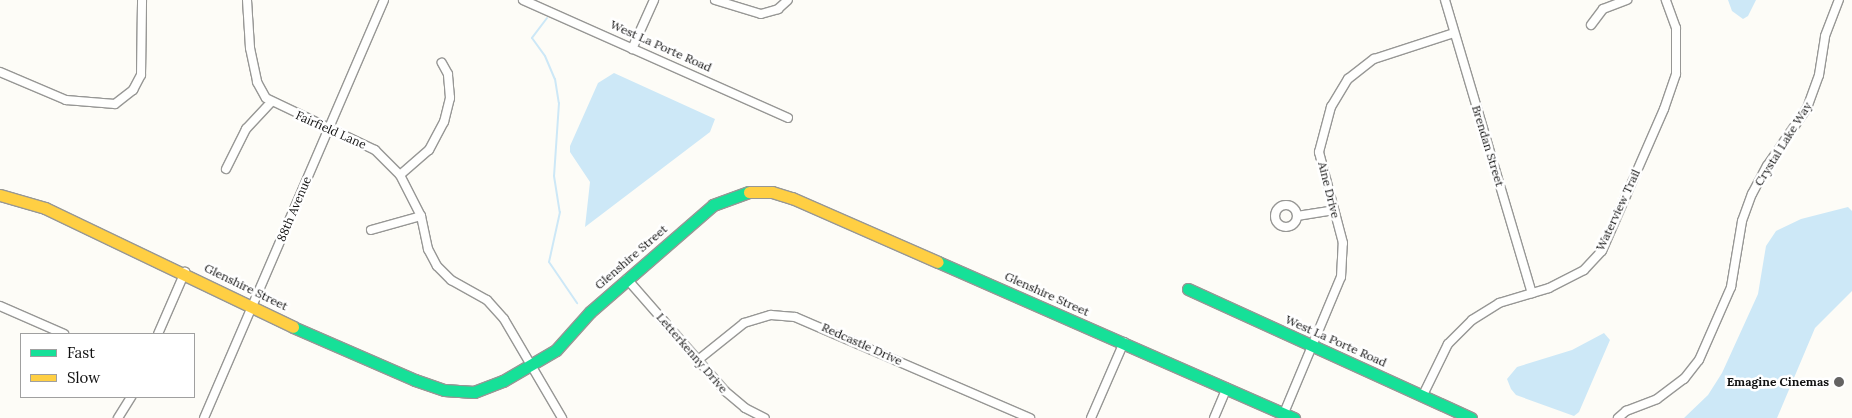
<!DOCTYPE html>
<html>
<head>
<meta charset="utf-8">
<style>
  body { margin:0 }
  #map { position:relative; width:1852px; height:418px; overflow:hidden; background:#fdfcf7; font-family:Lora,serif }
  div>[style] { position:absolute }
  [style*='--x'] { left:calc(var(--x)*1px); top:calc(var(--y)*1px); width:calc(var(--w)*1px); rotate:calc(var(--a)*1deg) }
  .water>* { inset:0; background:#cde8f7 }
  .stream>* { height:2px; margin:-1px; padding:0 1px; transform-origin:1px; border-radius:1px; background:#cde8f7 }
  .roads { filter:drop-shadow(1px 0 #979795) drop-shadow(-1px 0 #979795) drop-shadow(0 1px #979795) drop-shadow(0 -1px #979795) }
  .street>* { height:8px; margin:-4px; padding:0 4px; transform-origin:4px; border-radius:4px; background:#fffffe }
  .street>.ring { margin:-4px; padding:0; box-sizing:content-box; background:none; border:8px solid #fffffe; border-radius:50% }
  .fast>* { height:11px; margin:-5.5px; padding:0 5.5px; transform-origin:5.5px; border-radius:5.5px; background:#16e098 }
  .slow>* { height:11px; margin:-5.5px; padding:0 5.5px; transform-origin:5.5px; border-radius:5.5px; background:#ffcf43 }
  .dots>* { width:14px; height:14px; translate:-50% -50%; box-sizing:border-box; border:2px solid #fff; border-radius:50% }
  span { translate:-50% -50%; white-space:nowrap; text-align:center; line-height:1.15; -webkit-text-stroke:5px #fff; paint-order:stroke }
  .street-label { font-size:12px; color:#111 }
  .poi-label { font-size:12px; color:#111; font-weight:700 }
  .right { translate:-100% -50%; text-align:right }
  .legend { position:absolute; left:20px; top:333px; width:175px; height:65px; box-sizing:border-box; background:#fff; border:1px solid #a0a0a0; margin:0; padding:6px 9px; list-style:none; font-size:15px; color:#111 }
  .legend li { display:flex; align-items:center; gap:10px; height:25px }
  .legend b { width:25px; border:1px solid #a0a0a0 }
</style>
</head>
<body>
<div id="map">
  <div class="water">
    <i style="clip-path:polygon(1728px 0,1756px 0,1748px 16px,1743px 19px,1732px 11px)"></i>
    <i style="clip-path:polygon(614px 73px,715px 119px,710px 132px,585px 227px,590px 182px,570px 152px,570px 146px,598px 83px)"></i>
    <i style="clip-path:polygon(1848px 207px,1852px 211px,1852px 291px,1815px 328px,1777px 418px,1684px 418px,1708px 395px,1722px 373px,1758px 294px,1766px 246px,1776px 231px,1801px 219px)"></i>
    <i style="clip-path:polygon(1604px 333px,1610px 340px,1579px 412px,1574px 416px,1516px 395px,1511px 389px,1507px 379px,1517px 367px,1572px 350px)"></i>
  </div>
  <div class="stream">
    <i style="--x:547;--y:18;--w:25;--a:127"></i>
    <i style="--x:532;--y:38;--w:22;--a:54"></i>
    <i style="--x:545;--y:56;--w:25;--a:67"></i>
    <i style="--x:555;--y:79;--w:24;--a:81"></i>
    <i style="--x:559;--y:103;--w:73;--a:93.9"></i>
    <i style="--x:554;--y:176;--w:36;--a:81"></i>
    <i style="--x:560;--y:212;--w:51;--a:102.4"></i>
    <i style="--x:549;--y:262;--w:50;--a:55.7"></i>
  </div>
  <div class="roads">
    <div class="street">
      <i style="--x:247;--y:0;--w:48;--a:86.4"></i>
      <i style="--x:250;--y:48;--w:35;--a:78"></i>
      <i style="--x:257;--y:82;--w:18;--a:61"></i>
      <i style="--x:266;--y:98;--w:121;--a:25.5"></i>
      <i style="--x:375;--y:150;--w:35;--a:45"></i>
      <i style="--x:400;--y:175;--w:46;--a:62.9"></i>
      <i style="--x:421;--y:216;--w:34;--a:78"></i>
      <i style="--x:428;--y:249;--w:19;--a:62"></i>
      <i style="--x:437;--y:266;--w:20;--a:45"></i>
      <i style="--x:451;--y:280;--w:41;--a:29.1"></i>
      <i style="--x:487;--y:300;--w:25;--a:48"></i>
      <i style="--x:504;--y:319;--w:115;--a:59.6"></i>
      <i style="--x:523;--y:0;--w:290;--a:24"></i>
      <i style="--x:715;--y:0;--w:48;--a:16.9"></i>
      <i style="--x:761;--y:14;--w:18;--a:-16"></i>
      <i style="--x:778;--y:9;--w:13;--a:-42"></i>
      <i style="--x:1445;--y:0;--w:306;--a:73.5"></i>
      <i style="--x:1591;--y:25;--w:20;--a:-53"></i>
      <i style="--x:1603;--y:9;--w:26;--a:-21"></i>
      <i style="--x:632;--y:49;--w:54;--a:-65.8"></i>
      <i style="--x:0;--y:72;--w:72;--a:23"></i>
      <i style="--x:66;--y:100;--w:49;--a:4.7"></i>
      <i style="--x:115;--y:104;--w:23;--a:-38"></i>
      <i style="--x:133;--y:90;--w:17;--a:-62"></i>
      <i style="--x:141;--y:75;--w:75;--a:-89.2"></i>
      <i style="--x:226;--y:169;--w:45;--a:-63.4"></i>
      <i style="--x:246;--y:129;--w:37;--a:-47"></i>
      <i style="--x:400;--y:175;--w:38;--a:-41"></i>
      <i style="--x:429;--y:150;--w:32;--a:-62"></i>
      <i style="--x:444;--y:122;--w:25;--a:-76"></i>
      <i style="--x:450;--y:98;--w:24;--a:-95"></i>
      <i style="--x:448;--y:74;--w:13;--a:-119"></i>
      <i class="ring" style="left:1275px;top:205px;width:14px;height:14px"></i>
      <i style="--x:1297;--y:216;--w:36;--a:-9"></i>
      <i style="--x:371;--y:230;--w:52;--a:-15.6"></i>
      <i style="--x:627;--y:279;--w:149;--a:48.8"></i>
      <i style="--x:725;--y:391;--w:26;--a:40"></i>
      <i style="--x:745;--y:408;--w:22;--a:27"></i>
      <i style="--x:0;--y:306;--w:70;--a:23.6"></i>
      <i style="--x:158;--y:334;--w:68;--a:-66.5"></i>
      <i style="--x:698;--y:360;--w:59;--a:-38.8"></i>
      <i style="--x:744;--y:323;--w:28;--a:-17"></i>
      <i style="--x:771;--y:315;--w:24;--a:5"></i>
      <i style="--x:795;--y:317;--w:256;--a:23.3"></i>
      <i style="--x:1423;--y:395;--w:57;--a:-63.9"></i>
      <i style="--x:1448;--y:344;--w:34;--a:-45"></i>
      <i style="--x:1472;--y:320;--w:32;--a:-32"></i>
      <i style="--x:1499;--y:303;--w:52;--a:-16.7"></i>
      <i style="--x:1549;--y:288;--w:39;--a:-27"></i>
      <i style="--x:1584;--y:270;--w:26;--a:-47"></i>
      <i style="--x:1602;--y:251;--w:155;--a:-66.4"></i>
      <i style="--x:1664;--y:109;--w:37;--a:-71"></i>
      <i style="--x:1676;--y:74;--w:46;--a:-90"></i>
      <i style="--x:1676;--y:28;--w:30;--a:-110"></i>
      <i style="--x:1284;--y:413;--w:147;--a:-67.3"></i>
      <i style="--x:1341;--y:277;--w:34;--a:-87"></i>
      <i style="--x:1343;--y:243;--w:94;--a:-104.8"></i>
      <i style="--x:1319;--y:152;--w:47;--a:-75.1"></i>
      <i style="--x:1331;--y:107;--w:33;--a:-59"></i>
      <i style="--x:1348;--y:79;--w:33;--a:-38"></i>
      <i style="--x:1374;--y:59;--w:84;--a:-18"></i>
      <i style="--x:118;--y:418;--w:25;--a:-58"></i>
      <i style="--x:204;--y:418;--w:455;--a:-66.7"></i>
      <i style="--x:1091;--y:418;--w:83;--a:-66.5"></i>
      <i style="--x:1214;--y:418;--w:33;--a:-67"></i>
      <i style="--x:1618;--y:418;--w:11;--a:-41"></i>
      <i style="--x:1626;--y:411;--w:33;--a:-21"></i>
      <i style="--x:1657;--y:399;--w:34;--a:-37"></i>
      <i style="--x:1684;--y:379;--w:24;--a:-52"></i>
      <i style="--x:1699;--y:360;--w:80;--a:-66.3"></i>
      <i style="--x:1731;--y:287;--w:67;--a:-80.5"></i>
      <i style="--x:1742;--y:221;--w:29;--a:-70"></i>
      <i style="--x:1752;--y:194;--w:32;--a:-62"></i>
      <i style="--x:1767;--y:166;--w:70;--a:-55.4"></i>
      <i style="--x:1807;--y:108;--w:35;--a:-70"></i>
      <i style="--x:1819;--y:75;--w:39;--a:-81"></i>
      <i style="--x:1825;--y:36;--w:39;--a:-69"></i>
    </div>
    <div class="fast">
      <i style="--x:938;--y:262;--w:389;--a:23.7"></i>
      <i style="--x:1188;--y:289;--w:311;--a:24.5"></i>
      <i style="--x:293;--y:327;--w:133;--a:23.5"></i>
      <i style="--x:415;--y:380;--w:31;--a:19"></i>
      <i style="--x:444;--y:390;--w:30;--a:4"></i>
      <i style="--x:474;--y:392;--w:31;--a:-21"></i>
      <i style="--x:503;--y:381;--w:61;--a:-30.3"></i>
      <i style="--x:556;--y:350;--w:51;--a:-48.2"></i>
      <i style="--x:590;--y:312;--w:163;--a:-41"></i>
      <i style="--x:713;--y:205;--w:38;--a:-20"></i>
    </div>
    <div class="slow">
      <i style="--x:749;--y:192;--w:23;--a:0"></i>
      <i style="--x:772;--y:192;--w:21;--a:17"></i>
      <i style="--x:792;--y:198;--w:159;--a:23.7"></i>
      <i style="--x:0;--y:195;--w:47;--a:16.1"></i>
      <i style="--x:45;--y:208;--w:275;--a:25.6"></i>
    </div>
  </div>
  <div class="dots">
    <i style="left:1839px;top:382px;background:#646362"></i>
  </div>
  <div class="street-label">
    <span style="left:661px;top:46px;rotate:24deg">West La Porte Road</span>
    <span style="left:331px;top:130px;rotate:24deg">Fairfield Lane</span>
    <span style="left:1783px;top:144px;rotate:-58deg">Crystal Lake Way</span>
    <span style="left:1488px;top:146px;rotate:73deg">Brendan Street</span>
    <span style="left:1329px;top:190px;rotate:76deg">Aine Drive</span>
    <span style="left:294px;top:209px;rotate:-67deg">88th Avenue</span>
    <span style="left:1618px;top:210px;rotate:-65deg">Waterview Trail</span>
    <span style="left:631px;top:257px;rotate:-41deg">Glenshire Street</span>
    <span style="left:246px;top:287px;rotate:26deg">Glenshire Street</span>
    <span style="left:1047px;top:294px;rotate:24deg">Glenshire Street</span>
    <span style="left:1336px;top:341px;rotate:24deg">West La Porte Road</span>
    <span style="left:862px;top:344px;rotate:24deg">Redcastle Drive</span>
    <span style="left:692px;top:353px;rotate:49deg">Letterkenny Drive</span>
  </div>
  <div class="poi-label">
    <span class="right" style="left:1829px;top:382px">Emagine Cinemas</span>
  </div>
  <ul class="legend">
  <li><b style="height:6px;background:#16e098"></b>Fast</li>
  <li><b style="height:6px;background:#ffcf43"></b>Slow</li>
  </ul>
</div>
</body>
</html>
